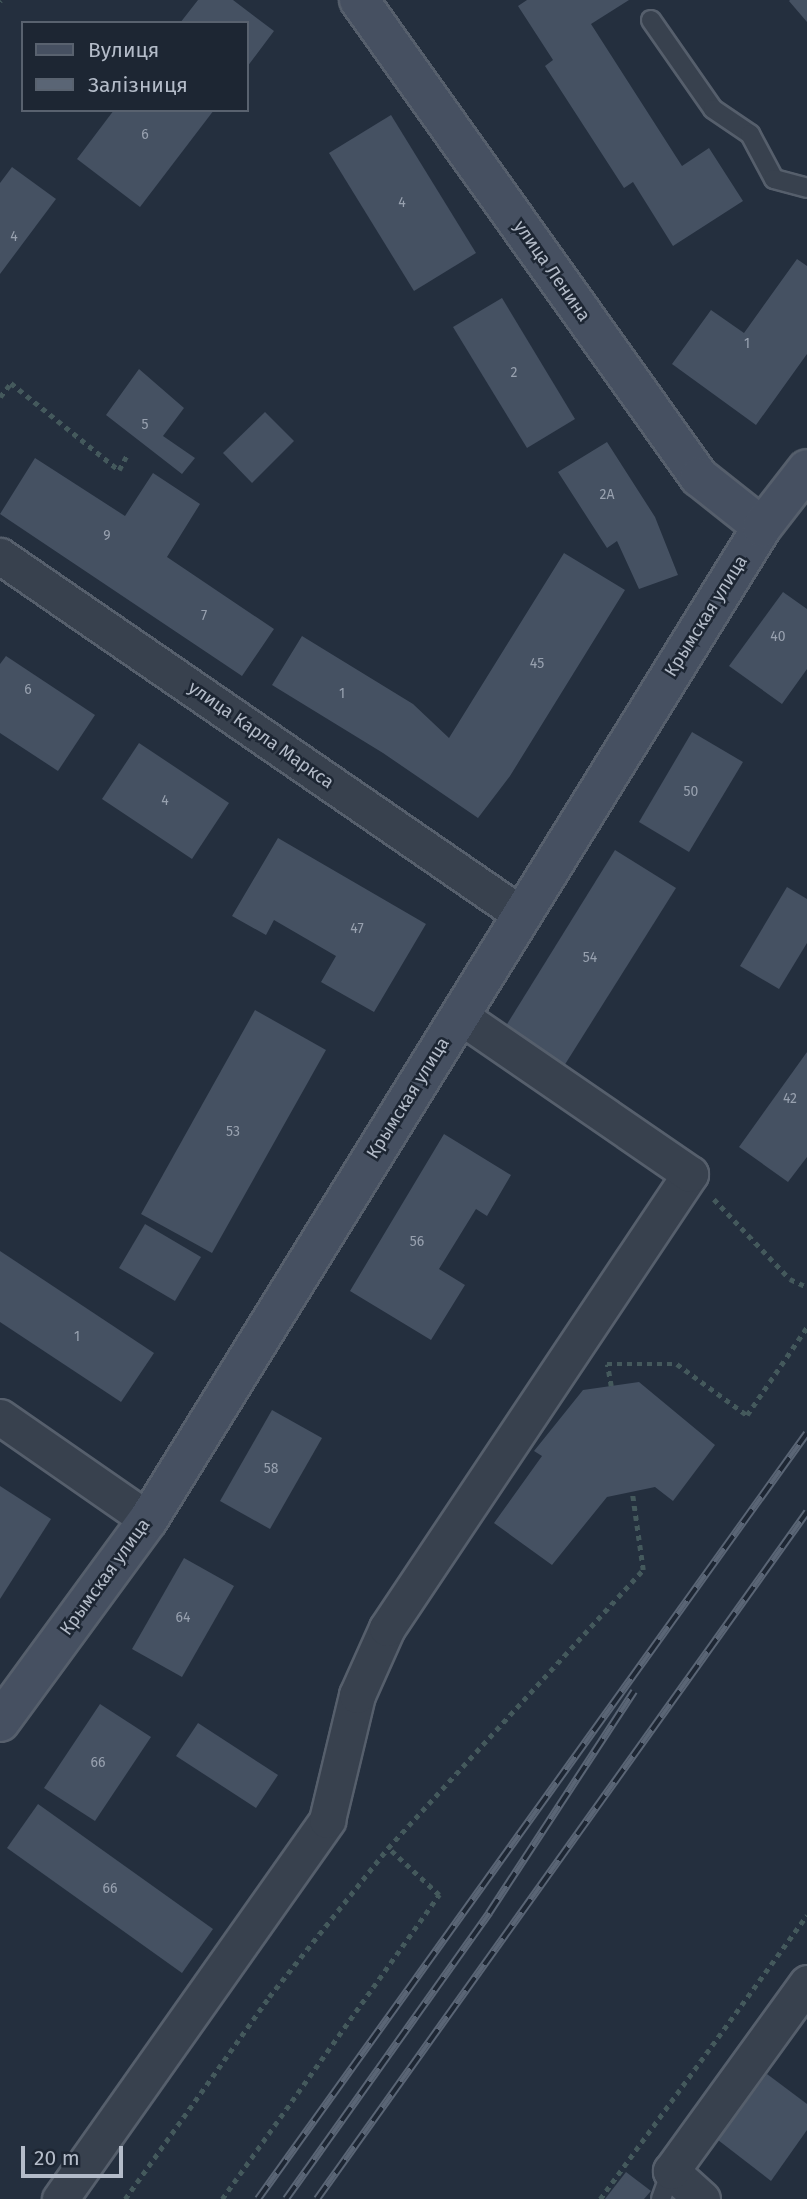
<!DOCTYPE html>
<html>
<head>
<meta charset="utf-8">
<style>
  body { margin:0 }
  #map { position:relative; width:807px; height:2199px; overflow:hidden; background:#242f3e; font-family:"Fira Sans",sans-serif }
  div>[style] { position:absolute }
  [style*='--x'] { left:calc(var(--x)*1px); top:calc(var(--y)*1px); width:calc(var(--w)*1px); rotate:calc(var(--a)*1deg) }
  .building>* { inset:0; background:#455162 }
  .path>* { height:4.5px; margin-top:-2.25px; transform-origin:0; background:repeating-linear-gradient(90deg,#44595c 0 5px,transparent 0 10px) }
  .roads { filter:drop-shadow(2px 0 #565f6c) drop-shadow(-2px 0 #565f6c) drop-shadow(0 2px #565f6c) drop-shadow(0 -2px #565f6c) }
  .lane>* { height:18px; margin:-9px; padding:0 9px; transform-origin:9px; border-radius:9px; background:#38414e }
  .street>* { height:35px; margin:-17.5px; padding:0 17.5px; transform-origin:17.5px; border-radius:17.5px; background:#38414e }
  .secondary>* { height:38px; margin:-19px; padding:0 19px; transform-origin:19px; border-radius:19px; background:#465061 }
  .rail>* { height:8px; margin-top:-4px; transform-origin:0; background:repeating-linear-gradient(90deg,#1d2633 0 16px,#5a6575 0 32px); box-sizing:border-box; border-block:2px solid #5a6575 }
  span { translate:-50% -50%; white-space:nowrap; text-align:center; line-height:1.15; -webkit-text-stroke:5px #1d2633; paint-order:stroke }
  .number-label { font-size:14px; color:#98a1af }
  .number-label span { -webkit-text-stroke-width:0 }
  .street-label { font-size:18px; color:#b4bcc9 }
  .legend { position:absolute; left:21px; top:21px; width:228px; height:91px; box-sizing:border-box; background:#1d2633; border:2px solid #59626f; margin:0; padding:9px 12px; list-style:none; font-size:21px; color:#b4bcc9 }
  .legend li { display:flex; align-items:center; gap:14px; height:35px }
  .legend b { width:35px; border:2px solid #59626f }
  .scale { position:absolute; left:21px; top:2146px; width:102px; height:32px; box-sizing:border-box; border:4px solid #b4bcc9; border-top:0; padding-left:9px; font-size:21px; line-height:24px; white-space:nowrap; color:#b4bcc9; -webkit-text-stroke:5px #1d2633; paint-order:stroke }
</style>
</head>
<body>
<div id="map">
  <div class="building">
    <i style="clip-path:polygon(198px 0,233px 0,274px 31px,247px 67px,247px 23px,180px 23px)"></i>
    <i style="clip-path:polygon(527px 0,629px 0,591px 24px,682px 166px,709px 148px,743px 201px,673px 246px,633px 182px,624px 188px,545px 66px,553px 60px,518px 6px)"></i>
    <i style="clip-path:polygon(790px 0,807px 0,807px 22px,789px 1px)"></i>
    <i style="clip-path:polygon(114px 110px,214px 110px,140px 207px,77px 159px)"></i>
    <i style="clip-path:polygon(391px 115px,476px 253px,414px 291px,329px 153px)"></i>
    <i style="clip-path:polygon(12px 167px,56px 199px,0 274px,0 183px)"></i>
    <i style="clip-path:polygon(797px 259px,807px 266px,807px 354px,756px 425px,672px 364px,711px 310px,744px 333px)"></i>
    <i style="clip-path:polygon(502px 298px,575px 419px,527px 448px,453px 327px)"></i>
    <i style="clip-path:polygon(139px 369px,184px 408px,163px 436px,195px 458px,182px 474px,106px 415px)"></i>
    <i style="clip-path:polygon(265px 412px,294px 441px,252px 483px,223px 453px)"></i>
    <i style="clip-path:polygon(607px 442px,655px 517px,678px 575px,639px 589px,617px 541px,607px 548px,558px 472px)"></i>
    <i style="clip-path:polygon(35px 458px,125px 516px,153px 473px,200px 504px,167px 557px,274px 629px,242px 676px,0 514px)"></i>
    <i style="clip-path:polygon(564px 553px,625px 590px,510px 776px,478px 818px,383px 753px,272px 685px,302px 636px,413px 704px,449px 738px)"></i>
    <i style="clip-path:polygon(783px 592px,807px 609px,807px 669px,782px 704px,729px 666px)"></i>
    <i style="clip-path:polygon(6px 656px,95px 715px,58px 771px,0 733px,0 664px)"></i>
    <i style="clip-path:polygon(692px 732px,743px 762px,689px 852px,639px 822px)"></i>
    <i style="clip-path:polygon(139px 743px,229px 803px,192px 859px,102px 799px)"></i>
    <i style="clip-path:polygon(278px 838px,426px 924px,374px 1012px,321px 982px,336px 956px,274px 920px,266px 935px,232px 916px)"></i>
    <i style="clip-path:polygon(615px 850px,676px 888px,564px 1066px,504px 1029px)"></i>
    <i style="clip-path:polygon(787px 887px,807px 899px,807px 943px,779px 989px,740px 966px)"></i>
    <i style="clip-path:polygon(255px 1010px,326px 1050px,212px 1253px,141px 1214px)"></i>
    <i style="clip-path:polygon(807px 1052px,807px 1157px,788px 1182px,739px 1147px)"></i>
    <i style="clip-path:polygon(444px 1134px,511px 1175px,487px 1216px,476px 1209px,439px 1269px,465px 1285px,431px 1340px,350px 1291px)"></i>
    <i style="clip-path:polygon(145px 1224px,201px 1257px,175px 1301px,119px 1268px)"></i>
    <i style="clip-path:polygon(0 1251px,154px 1353px,121px 1402px,0 1322px)"></i>
    <i style="clip-path:polygon(639px 1382px,715px 1445px,673px 1501px,655px 1487px,607px 1497px,552px 1565px,494px 1523px,542px 1456px,534px 1451px,583px 1390px)"></i>
    <i style="clip-path:polygon(272px 1410px,322px 1438px,270px 1529px,220px 1501px)"></i>
    <i style="clip-path:polygon(0 1486px,51px 1519px,0 1599px)"></i>
    <i style="clip-path:polygon(184px 1558px,234px 1586px,182px 1677px,132px 1649px)"></i>
    <i style="clip-path:polygon(100px 1704px,151px 1737px,95px 1821px,44px 1788px)"></i>
    <i style="clip-path:polygon(198px 1723px,278px 1775px,256px 1808px,176px 1756px)"></i>
    <i style="clip-path:polygon(38px 1804px,213px 1929px,182px 1973px,7px 1848px)"></i>
    <i style="clip-path:polygon(767px 2074px,807px 2104px,807px 2130px,771px 2181px,718px 2140px)"></i>
    <i style="clip-path:polygon(626px 2172px,651px 2191px,644px 2199px,605px 2199px)"></i>
  </div>
  <div class="path">
    <i style="--x:0;--y:1;--w:1;--a:-45"></i>
    <i style="--x:0;--y:397;--w:18;--a:-52"></i>
    <i style="--x:11;--y:383;--w:139;--a:38.9"></i>
    <i style="--x:119;--y:470;--w:19;--a:-62"></i>
    <i style="--x:714;--y:1199;--w:110;--a:46.5"></i>
    <i style="--x:790;--y:1279;--w:19;--a:25"></i>
    <i style="--x:611;--y:1386;--w:22;--a:-100"></i>
    <i style="--x:607;--y:1364;--w:70;--a:0"></i>
    <i style="--x:677;--y:1364;--w:87;--a:36.1"></i>
    <i style="--x:747;--y:1415;--w:107;--a:-55.7"></i>
    <i style="--x:125;--y:2199;--w:248;--a:-54.5"></i>
    <i style="--x:269;--y:1997;--w:191;--a:-51.4"></i>
    <i style="--x:388;--y:1848;--w:377;--a:-47.5"></i>
    <i style="--x:643;--y:1570;--w:79;--a:-98"></i>
    <i style="--x:222;--y:2199;--w:374;--a:-54.5"></i>
    <i style="--x:439;--y:1895;--w:69;--a:-137.3"></i>
    <i style="--x:600;--y:2199;--w:351;--a:-53.9"></i>
  </div>
  <div class="roads">
    <div class="lane">
      <i style="--x:651;--y:20;--w:108;--a:55.1"></i>
      <i style="--x:713;--y:109;--w:45;--a:34"></i>
      <i style="--x:750;--y:134;--w:51;--a:61.9"></i>
      <i style="--x:774;--y:179;--w:34;--a:15"></i>
      <i style="--x:661;--y:2199;--w:30;--a:-70"></i>
    </div>
    <div class="street">
      <i style="--x:0;--y:556;--w:634;--a:34.52"></i>
      <i style="--x:0;--y:1417;--w:180;--a:34.8"></i>
      <i style="--x:60;--y:2199;--w:464;--a:-54.8"></i>
      <i style="--x:327;--y:1820;--w:129;--a:-76.5"></i>
      <i style="--x:357;--y:1695;--w:73;--a:-65.9"></i>
      <i style="--x:387;--y:1628;--w:546;--a:-56.28"></i>
      <i style="--x:690;--y:1174;--w:280;--a:-145.5"></i>
      <i style="--x:702;--y:2199;--w:42;--a:-137.9"></i>
      <i style="--x:671;--y:2171;--w:232;--a:-54.1"></i>
    </div>
    <div class="secondary">
      <i style="--x:359;--y:0;--w:586;--a:54.52"></i>
      <i style="--x:699;--y:477;--w:80;--a:38.4"></i>
      <i style="--x:0;--y:1722;--w:250;--a:-53.8"></i>
      <i style="--x:148;--y:1520;--w:1167;--a:-58.27"></i>
      <i style="--x:762;--y:527;--w:73;--a:-52.2"></i>
    </div>
  </div>
  <div class="rail">
    <i style="--x:258;--y:2199;--w:942;--a:-54.37"></i>
    <i style="--x:286;--y:2199;--w:351;--a:-54.6"></i>
    <i style="--x:489;--y:1913;--w:265;--a:-56.8"></i>
    <i style="--x:317;--y:2199;--w:844;--a:-54.5"></i>
  </div>
  <div class="number-label">
    <span style="left:145px;top:135px">6</span>
    <span style="left:402px;top:203px">4</span>
    <span style="left:14px;top:237px">4</span>
    <span style="left:747px;top:344px">1</span>
    <span style="left:514px;top:373px">2</span>
    <span style="left:145px;top:425px">5</span>
    <span style="left:607px;top:495px">2А</span>
    <span style="left:107px;top:536px">9</span>
    <span style="left:204px;top:616px">7</span>
    <span style="left:778px;top:637px">40</span>
    <span style="left:537px;top:664px">45</span>
    <span style="left:28px;top:690px">6</span>
    <span style="left:342px;top:694px">1</span>
    <span style="left:691px;top:792px">50</span>
    <span style="left:165px;top:801px">4</span>
    <span style="left:357px;top:929px">47</span>
    <span style="left:590px;top:958px">54</span>
    <span style="left:790px;top:1099px">42</span>
    <span style="left:233px;top:1132px">53</span>
    <span style="left:417px;top:1242px">56</span>
    <span style="left:77px;top:1337px">1</span>
    <span style="left:271px;top:1469px">58</span>
    <span style="left:183px;top:1618px">64</span>
    <span style="left:98px;top:1763px">66</span>
    <span style="left:110px;top:1889px">66</span>
  </div>
  <div class="street-label">
    <span style="left:552px;top:271px;rotate:55deg">улица Ленина</span>
    <span style="left:706px;top:616px;rotate:-58deg">Крымская улица</span>
    <span style="left:261px;top:735px;rotate:35deg">улица Карла Маркса</span>
    <span style="left:408px;top:1098px;rotate:-58deg">Крымская улица</span>
    <span style="left:105px;top:1577px;rotate:-54deg">Крымская улица</span>
  </div>
  <ul class="legend">
  <li><b style="height:9px;background:#465061"></b>Вулиця</li>
  <li><b style="height:9px;background:#5a6575"></b>Залізниця</li>
  </ul>
  <div class="scale">20 m</div>
</div>
</body>
</html>
